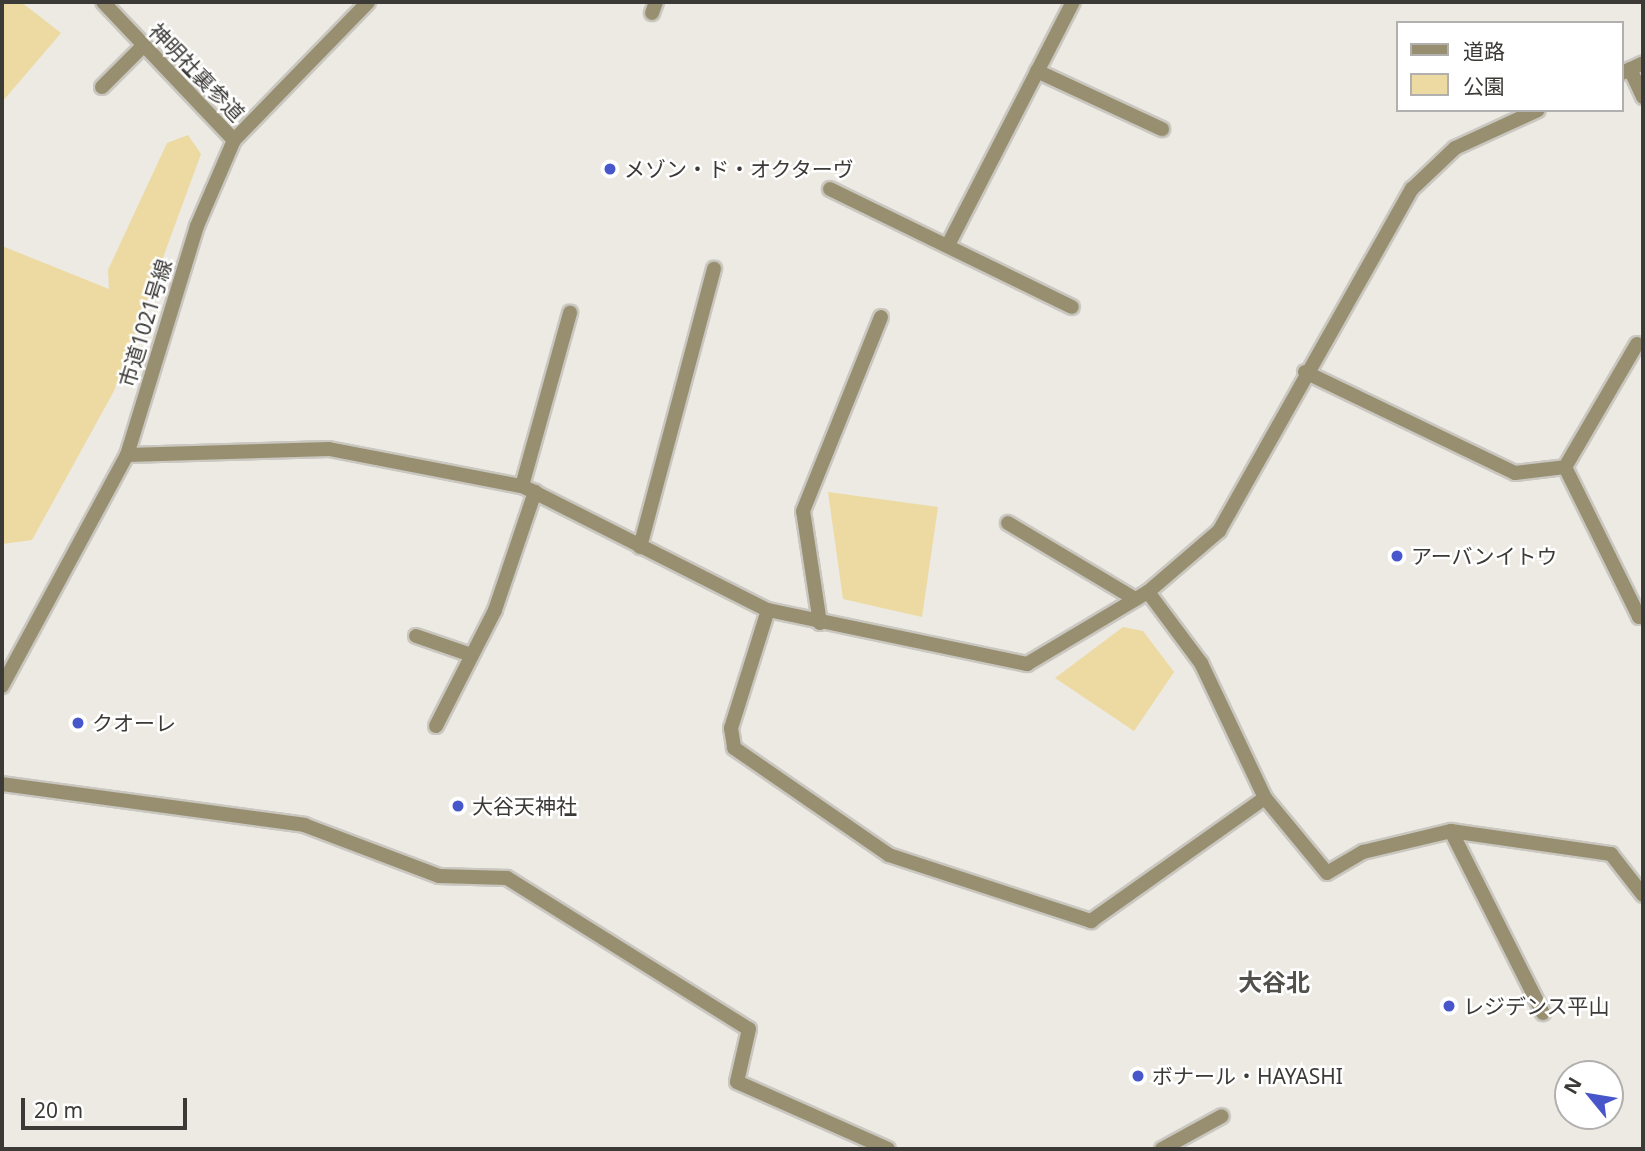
<!DOCTYPE html>
<html>
<head>
<meta charset="utf-8">
<style>
  body { margin:0 }
  #map { position:relative; width:1645px; height:1151px; overflow:hidden; background:#eceae2; font-family:"Noto Sans","Noto Sans JP",sans-serif }
  div>[style] { position:absolute }
  [style*='--x'] { left:calc(var(--x)*1px); top:calc(var(--y)*1px); width:calc(var(--w)*1px); rotate:calc(var(--a)*1deg) }
  .green>* { inset:0; background:#ecdaa2 }
  .roads { filter:drop-shadow(2px 0 #c9c7c0) drop-shadow(-2px 0 #c9c7c0) drop-shadow(0 2px #c9c7c0) drop-shadow(0 -2px #c9c7c0) }
  .service>* { height:14px; margin:-7px; padding:0 7px; transform-origin:7px; border-radius:7px; background:#988f71 }
  .minor>* { height:14px; margin:-7px; padding:0 7px; transform-origin:7px; border-radius:7px; background:#988f71 }
  .tertiary>* { height:14px; margin:-7px; padding:0 7px; transform-origin:7px; border-radius:7px; background:#988f71 }
  .dots>* { width:19px; height:19px; translate:-50% -50%; box-sizing:border-box; border:4px solid #fff; border-radius:50% }
  span { translate:-50% -50%; white-space:nowrap; text-align:center; line-height:1.15; -webkit-text-stroke:5px #fff; paint-order:stroke }
  .street-label { font-size:21px; color:#3b3a37 }
  .poi-label { font-size:21px; color:#3b3a37 }
  .left { translate:0 -50%; text-align:left }
  .quarter-label { font-size:24px; color:#52504a; font-weight:700 }
  .frame { position:absolute; inset:0; border:4px solid #3b3a37; pointer-events:none }
  .legend { position:absolute; left:1396px; top:21px; width:228px; height:91px; box-sizing:border-box; background:#fff; border:2px solid #b1b0af; margin:0; padding:9px 12px; list-style:none; font-size:21px; color:#3b3a37 }
  .legend li { display:flex; align-items:center; gap:14px; height:35px }
  .legend b { width:35px; border:2px solid #b1b0af }
  .north { position:absolute; left:1554px; top:1060px; width:70px; height:70px; box-sizing:border-box; background:#fff; border:2px solid #b1b0af; border-radius:50%; rotate:300deg; font-size:19px; font-weight:700; line-height:28px; text-align:center; color:#3b3a37 }
  .north::after { content:''; display:block; margin:auto; width:24px; height:32px; background:#4756ca; clip-path:polygon(50% 0,100% 100%,50% 72%,0 100%) }
  .scale { position:absolute; left:21px; top:1098px; width:166px; height:32px; box-sizing:border-box; border:4px solid #3b3a37; border-top:0; padding-left:9px; font-size:21px; line-height:24px; white-space:nowrap; color:#3b3a37; -webkit-text-stroke:5px #fff; paint-order:stroke }
</style>
</head>
<body>
<div id="map">
  <div class="green">
    <i style="clip-path:polygon(2px 2px,21px 2px,61px 33px,2px 102px)"></i>
    <i style="clip-path:polygon(188px 135px,201px 154px,114px 391px,32px 540px,2px 544px,2px 246px,109px 289px,108px 270px,167px 143px)"></i>
    <i style="clip-path:polygon(828px 492px,938px 507px,922px 617px,843px 599px)"></i>
    <i style="clip-path:polygon(1123px 627px,1143px 631px,1174px 672px,1134px 731px,1055px 678px)"></i>
  </div>
  <div class="roads">
    <div class="service">
      <i style="--x:103;--y:2;--w:190;--a:46.5"></i>
      <i style="--x:652;--y:13;--w:12;--a:-70"></i>
      <i style="--x:1630;--y:69;--w:31;--a:65"></i>
      <i style="--x:1037;--y:71;--w:138;--a:24.9"></i>
      <i style="--x:102;--y:87;--w:57;--a:-45"></i>
      <i style="--x:830;--y:189;--w:269;--a:26"></i>
      <i style="--x:948;--y:245;--w:273;--a:-62.8"></i>
      <i style="--x:1637;--y:344;--w:143;--a:120.3"></i>
      <i style="--x:1565;--y:467;--w:167;--a:63.7"></i>
      <i style="--x:1639;--y:617;--w:5;--a:-37"></i>
      <i style="--x:522;--y:486;--w:180;--a:-74.5"></i>
      <i style="--x:1008;--y:523;--w:148;--a:30.9"></i>
      <i style="--x:640;--y:547;--w:288;--a:-75.1"></i>
      <i style="--x:1148;--y:592;--w:89;--a:53.3"></i>
      <i style="--x:1201;--y:663;--w:149;--a:64.6"></i>
      <i style="--x:1265;--y:798;--w:97;--a:50.4"></i>
      <i style="--x:1327;--y:873;--w:42;--a:-30.3"></i>
      <i style="--x:1363;--y:852;--w:90;--a:-13.4"></i>
      <i style="--x:1451;--y:831;--w:162;--a:8.2"></i>
      <i style="--x:1611;--y:854;--w:52;--a:52"></i>
      <i style="--x:768;--y:610;--w:124;--a:107.4"></i>
      <i style="--x:731;--y:728;--w:20;--a:81"></i>
      <i style="--x:734;--y:748;--w:188;--a:34.6"></i>
      <i style="--x:889;--y:855;--w:213;--a:18.1"></i>
      <i style="--x:1091;--y:921;--w:213;--a:-35.3"></i>
      <i style="--x:820;--y:623;--w:113;--a:-98.6"></i>
      <i style="--x:803;--y:511;--w:209;--a:-68.1"></i>
      <i style="--x:416;--y:636;--w:58;--a:19.1"></i>
      <i style="--x:436;--y:726;--w:130;--a:-63"></i>
      <i style="--x:495;--y:610;--w:125;--a:-71.3"></i>
      <i style="--x:1451;--y:831;--w:204;--a:63.2"></i>
      <i style="--x:1162;--y:1149;--w:68;--a:-28.8"></i>
    </div>
    <div class="minor">
      <i style="--x:1622;--y:73;--w:23;--a:-25"></i>
      <i style="--x:1305;--y:372;--w:233;--a:25.7"></i>
      <i style="--x:1515;--y:473;--w:50;--a:-6.8"></i>
      <i style="--x:127;--y:455;--w:202;--a:-1.7"></i>
      <i style="--x:329;--y:449;--w:197;--a:10.9"></i>
      <i style="--x:522;--y:486;--w:275;--a:26.8"></i>
      <i style="--x:768;--y:610;--w:265;--a:11.8"></i>
      <i style="--x:1027;--y:664;--w:141;--a:-30.8"></i>
      <i style="--x:1148;--y:592;--w:94;--a:-40.7"></i>
      <i style="--x:1219;--y:531;--w:393;--a:-60.6"></i>
      <i style="--x:1412;--y:189;--w:59;--a:-43.6"></i>
      <i style="--x:1455;--y:148;--w:91;--a:-24.6"></i>
      <i style="--x:2;--y:784;--w:305;--a:7.7"></i>
      <i style="--x:304;--y:825;--w:144;--a:20.7"></i>
      <i style="--x:439;--y:876;--w:68;--a:1.7"></i>
      <i style="--x:507;--y:878;--w:285;--a:32"></i>
      <i style="--x:749;--y:1029;--w:54;--a:102.8"></i>
      <i style="--x:737;--y:1082;--w:165;--a:23.9"></i>
    </div>
    <div class="tertiary">
      <i style="--x:2;--y:686;--w:263;--a:-61.6"></i>
      <i style="--x:127;--y:455;--w:239;--a:-73"></i>
      <i style="--x:197;--y:226;--w:94;--a:-66.7"></i>
      <i style="--x:234;--y:140;--w:192;--a:-45.8"></i>
    </div>
  </div>
  <div class="dots">
    <i style="left:610px;top:169px;background:#4756ca"></i>
    <i style="left:1397px;top:556px;background:#4756ca"></i>
    <i style="left:78px;top:723px;background:#4756ca"></i>
    <i style="left:458px;top:806px;background:#4756ca"></i>
    <i style="left:1449px;top:1006px;background:#4756ca"></i>
    <i style="left:1138px;top:1076px;background:#4756ca"></i>
  </div>
  <div class="street-label">
    <span style="left:197px;top:72px;rotate:46deg">神明社裏参道</span>
    <span style="left:145px;top:323px;rotate:-73deg">市道1021号線</span>
  </div>
  <div class="poi-label">
    <span class="left" style="left:624px;top:169px">メゾン・ド・オクターヴ</span>
    <span class="left" style="left:1411px;top:556px">アーバンイトウ</span>
    <span class="left" style="left:92px;top:723px">クオーレ</span>
    <span class="left" style="left:472px;top:806px">大谷天神社</span>
    <span class="left" style="left:1463px;top:1006px">レジデンス平山</span>
    <span class="left" style="left:1152px;top:1076px">ボナール・HAYASHI</span>
  </div>
  <div class="quarter-label">
    <span style="left:1274px;top:982px">大谷北</span>
  </div>
  <div class="frame"></div>
  <ul class="legend">
  <li><b style="height:9px;background:#988f71"></b>道路</li>
  <li><b style="height:19px;background:#ecdaa2"></b>公園</li>
  </ul>
  <div class="north">N</div>
  <div class="scale">20 m</div>
</div>
</body>
</html>
